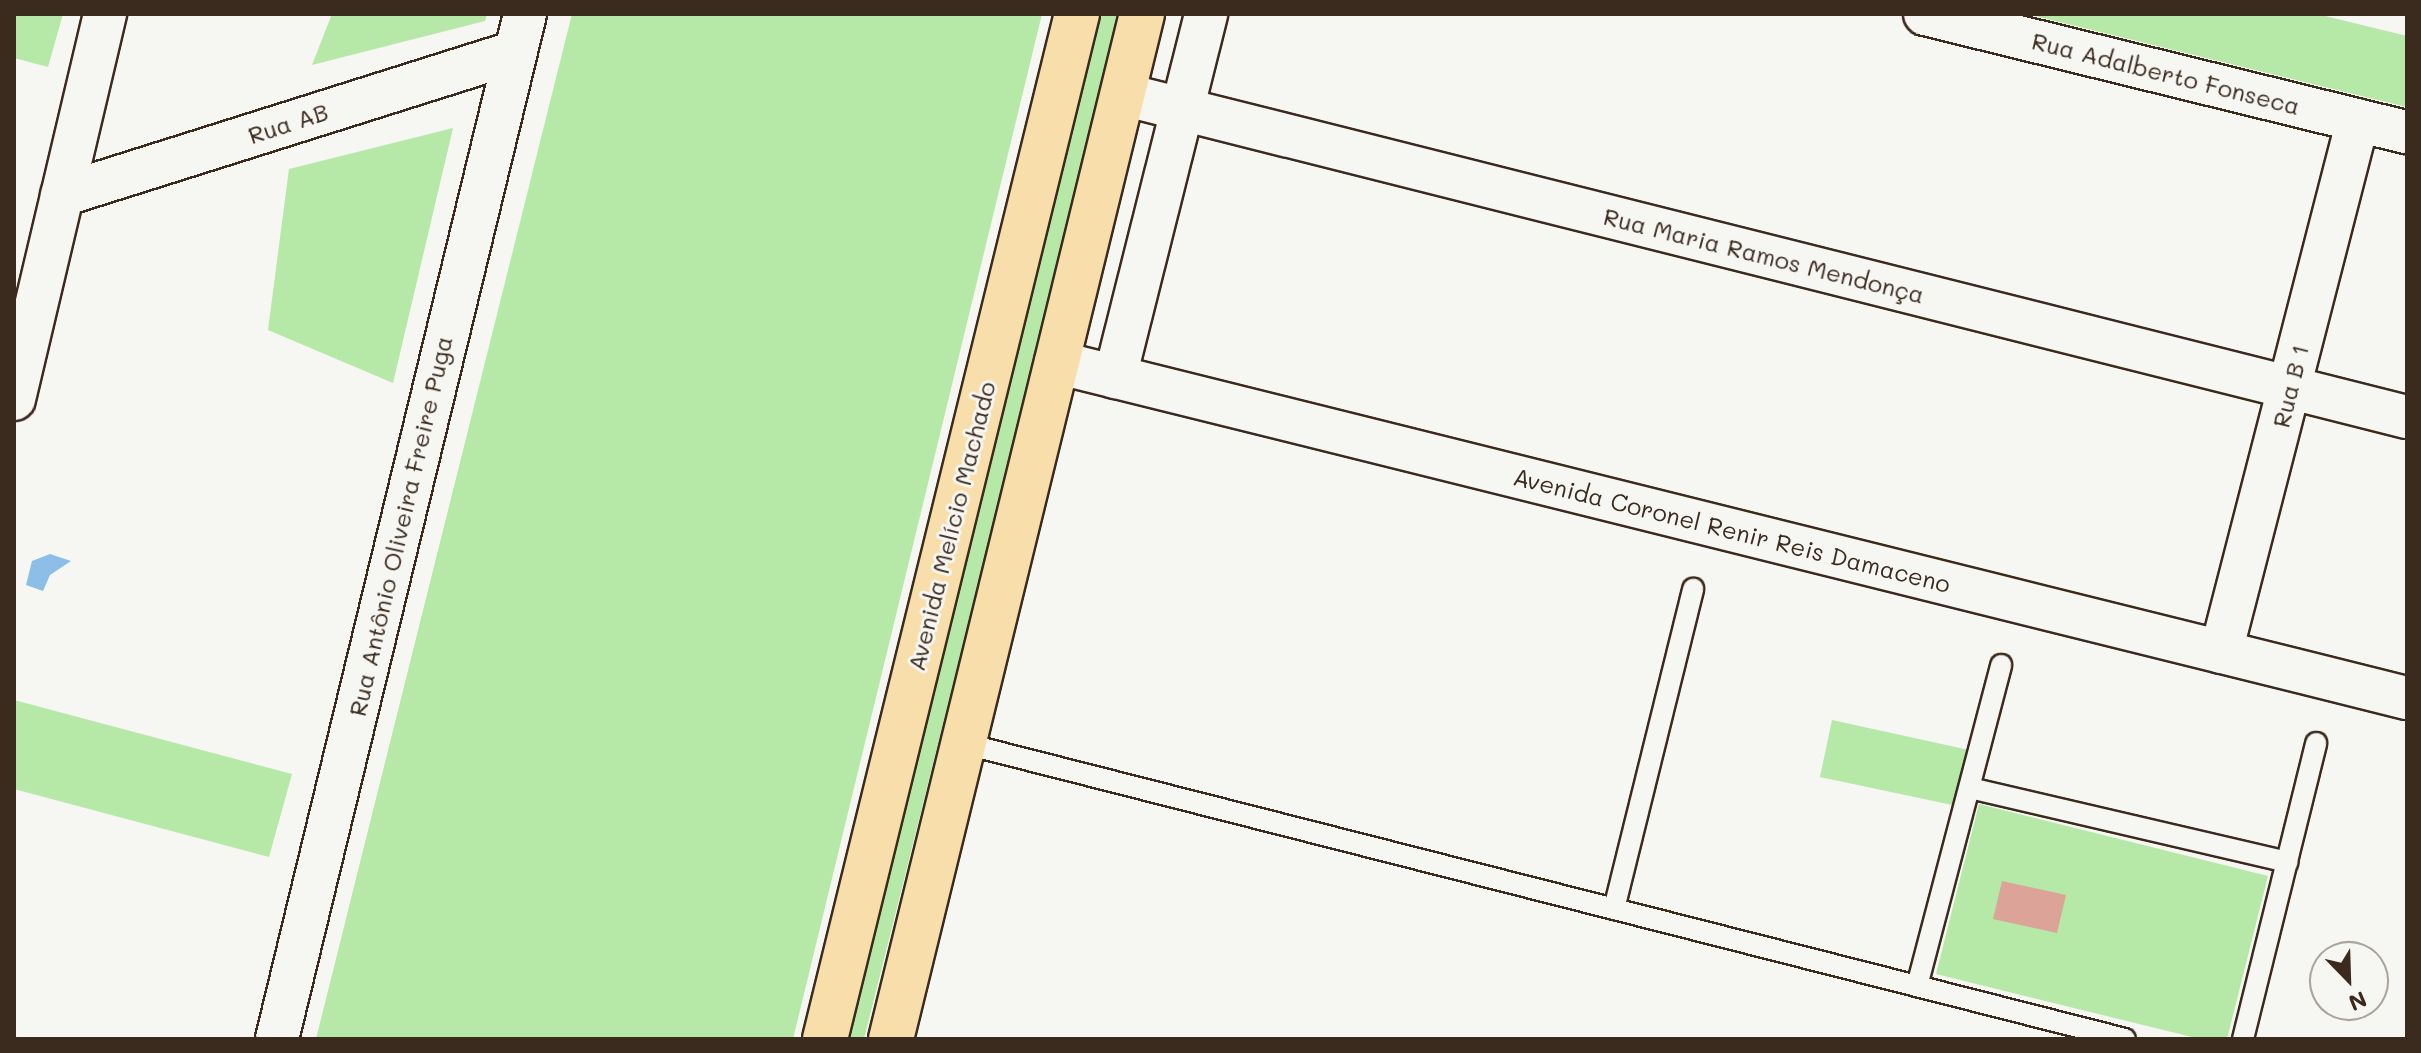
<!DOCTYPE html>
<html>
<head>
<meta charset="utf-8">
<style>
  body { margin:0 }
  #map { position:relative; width:2421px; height:1053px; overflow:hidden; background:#f6f6f2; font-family:Mali,sans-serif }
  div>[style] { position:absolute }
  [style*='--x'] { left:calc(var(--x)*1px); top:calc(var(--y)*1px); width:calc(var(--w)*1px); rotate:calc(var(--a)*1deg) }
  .green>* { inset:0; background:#b6e8a7 }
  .water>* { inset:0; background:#8cbee8 }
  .building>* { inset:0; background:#dca398 }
  .roads { filter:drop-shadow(2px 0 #3b2a1e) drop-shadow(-2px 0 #3b2a1e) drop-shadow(0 2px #3b2a1e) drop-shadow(0 -2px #3b2a1e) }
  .service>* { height:20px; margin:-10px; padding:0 10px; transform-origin:10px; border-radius:10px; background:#f6f6f2 }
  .minor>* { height:42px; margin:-21px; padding:0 21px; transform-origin:21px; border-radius:21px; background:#f6f6f2 }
  .primary>* { height:44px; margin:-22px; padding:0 22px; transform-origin:22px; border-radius:22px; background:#f8deab }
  span { translate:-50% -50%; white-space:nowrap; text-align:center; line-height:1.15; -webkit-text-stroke:6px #f6f6f2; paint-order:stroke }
  .street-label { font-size:24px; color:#3b2a1e }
  .frame { position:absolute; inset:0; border:16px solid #3b2a1e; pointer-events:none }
  .north { position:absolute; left:2309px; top:941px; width:80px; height:80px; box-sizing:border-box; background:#f6f6f2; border:2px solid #aba49d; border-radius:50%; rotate:157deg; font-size:22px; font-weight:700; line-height:32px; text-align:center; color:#3b2a1e }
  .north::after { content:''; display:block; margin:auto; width:28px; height:36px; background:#3b2a1e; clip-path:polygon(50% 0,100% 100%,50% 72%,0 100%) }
</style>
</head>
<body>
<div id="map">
  <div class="green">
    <i style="clip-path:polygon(14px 14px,63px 14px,48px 67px,14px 58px)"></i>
    <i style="clip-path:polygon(332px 14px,487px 14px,485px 21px,312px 65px)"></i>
    <i style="clip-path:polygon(572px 14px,1042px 14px,793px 1039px,316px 1039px)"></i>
    <i style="clip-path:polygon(1097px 14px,1121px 14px,864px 1039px,845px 1039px)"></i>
    <i style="clip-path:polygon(2027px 14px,2317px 14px,2407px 36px,2407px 107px)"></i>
    <i style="clip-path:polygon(453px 128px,393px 383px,268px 330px,289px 169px)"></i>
    <i style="clip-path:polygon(14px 700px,292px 774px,269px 857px,14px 789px)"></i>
    <i style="clip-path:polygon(1832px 720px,1969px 750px,1957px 806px,1820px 777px)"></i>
    <i style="clip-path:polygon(1979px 804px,2268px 876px,2227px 1039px,2200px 1039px,1936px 974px)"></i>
  </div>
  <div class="water">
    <i style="clip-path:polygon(50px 554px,71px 561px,50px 575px,43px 591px,26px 585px,32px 561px)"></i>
  </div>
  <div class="building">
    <i style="clip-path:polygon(2002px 881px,2066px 895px,2057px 933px,1993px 919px)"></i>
  </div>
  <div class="roads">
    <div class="service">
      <i style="--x:962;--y:743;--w:1200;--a:14.28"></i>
      <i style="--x:1970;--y:788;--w:326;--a:13.1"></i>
      <i style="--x:1614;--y:909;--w:330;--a:-76.1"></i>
      <i style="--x:1917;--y:986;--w:332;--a:-75.3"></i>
      <i style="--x:2243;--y:1039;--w:305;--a:-76.1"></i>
    </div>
    <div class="minor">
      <i style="--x:1925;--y:14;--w:496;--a:13.8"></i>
      <i style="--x:1122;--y:94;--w:1325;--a:14.11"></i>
      <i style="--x:62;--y:195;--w:475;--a:-17.5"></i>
      <i style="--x:1056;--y:362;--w:1392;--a:13.97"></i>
      <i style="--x:1115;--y:377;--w:374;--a:-75.9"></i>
      <i style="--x:14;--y:399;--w:396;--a:-76.7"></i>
      <i style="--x:2221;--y:652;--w:549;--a:-75.56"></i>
      <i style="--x:277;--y:1039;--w:1055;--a:-76.4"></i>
    </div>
    <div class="primary">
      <i style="--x:825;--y:1039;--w:1056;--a:-76.19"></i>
      <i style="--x:891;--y:1039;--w:1055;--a:-76.24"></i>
    </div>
  </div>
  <div class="street-label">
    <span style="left:2166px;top:73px;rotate:14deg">Rua Adalberto Fonseca</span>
    <span style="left:288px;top:123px;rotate:-18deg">Rua AB</span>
    <span style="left:1764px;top:255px;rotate:14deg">Rua Maria Ramos Mendonça</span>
    <span style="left:2290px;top:386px;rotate:-76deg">Rua B 1</span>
    <span style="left:400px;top:526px;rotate:-77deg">Rua Antônio Oliveira Freire Puga</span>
    <span style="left:951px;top:526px;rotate:-76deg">Avenida Melício Machado</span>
    <span style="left:1732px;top:530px;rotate:14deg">Avenida Coronel Renir Reis Damaceno</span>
  </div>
  <div class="frame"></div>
  <div class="north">N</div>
</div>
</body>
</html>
